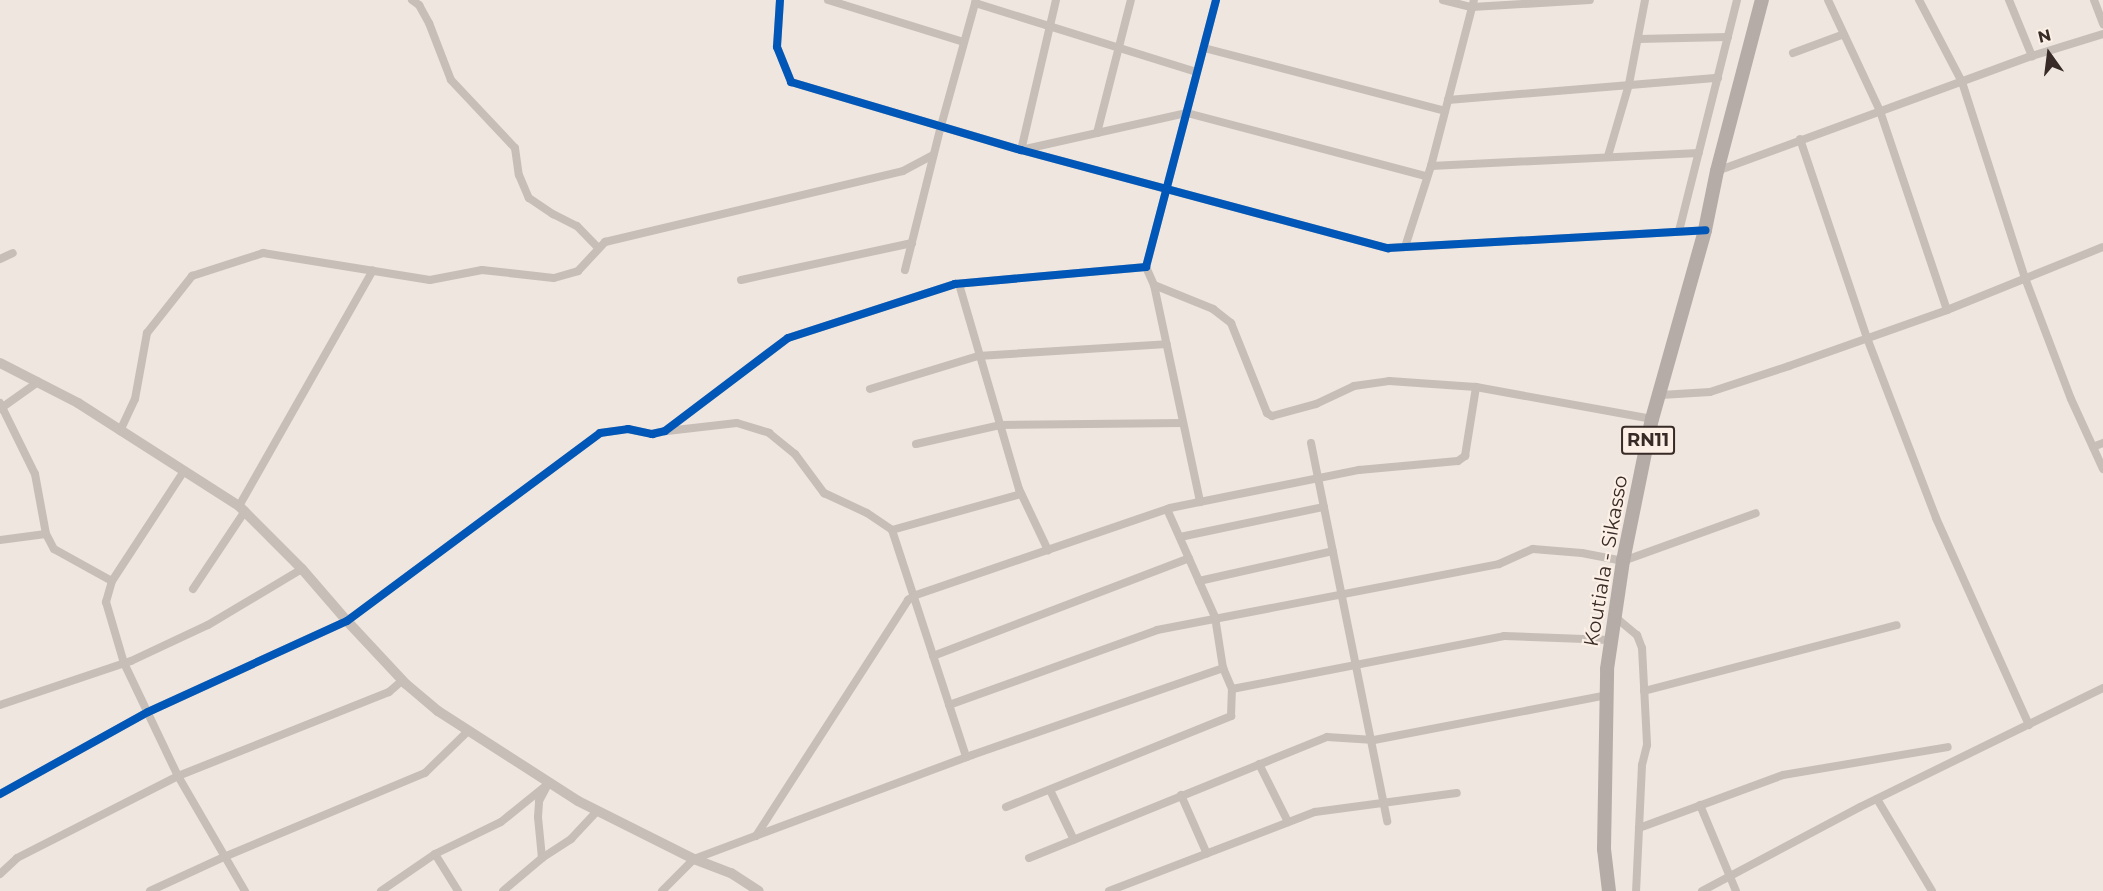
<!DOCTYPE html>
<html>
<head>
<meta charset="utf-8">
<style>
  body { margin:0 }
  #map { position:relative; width:2103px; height:891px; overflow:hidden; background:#eee6df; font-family:Montserrat,sans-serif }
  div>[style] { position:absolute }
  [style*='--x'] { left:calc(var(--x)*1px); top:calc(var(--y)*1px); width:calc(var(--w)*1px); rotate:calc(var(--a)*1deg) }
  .minor>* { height:8px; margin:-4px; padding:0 4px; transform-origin:4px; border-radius:4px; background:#c7beb8 }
  .tertiary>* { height:10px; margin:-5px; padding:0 5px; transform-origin:5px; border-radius:5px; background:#c7beb8 }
  .primary>* { height:14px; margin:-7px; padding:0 7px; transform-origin:7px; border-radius:7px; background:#b5aca8 }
  .cycleway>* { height:8px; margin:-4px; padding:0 4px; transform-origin:4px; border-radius:4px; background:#0057b8 }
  span { translate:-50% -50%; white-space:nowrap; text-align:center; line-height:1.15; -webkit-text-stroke:4.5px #fbefe6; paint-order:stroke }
  .shield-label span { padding:2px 4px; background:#fbefe6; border:2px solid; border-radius:4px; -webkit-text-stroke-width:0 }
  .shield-label { font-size:18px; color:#382a26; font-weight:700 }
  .street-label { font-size:20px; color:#382a26 }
  .north { position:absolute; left:2019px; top:24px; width:60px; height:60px; -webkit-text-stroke:4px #fbefe6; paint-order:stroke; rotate:346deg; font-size:16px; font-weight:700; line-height:24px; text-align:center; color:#382a26 }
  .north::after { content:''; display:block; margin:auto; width:21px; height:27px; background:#382a26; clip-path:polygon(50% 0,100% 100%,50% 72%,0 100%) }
</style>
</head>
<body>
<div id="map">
  <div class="minor">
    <i style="--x:412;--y:0;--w:9;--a:36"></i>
    <i style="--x:419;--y:5;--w:21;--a:61"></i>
    <i style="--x:429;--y:23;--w:61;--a:68.9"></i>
    <i style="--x:451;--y:80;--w:93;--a:46.7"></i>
    <i style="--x:515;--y:148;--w:27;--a:82"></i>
    <i style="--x:519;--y:175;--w:25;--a:67"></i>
    <i style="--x:529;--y:198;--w:29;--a:34"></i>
    <i style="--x:553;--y:214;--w:27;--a:27"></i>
    <i style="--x:577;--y:226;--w:30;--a:46"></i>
    <i style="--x:780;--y:0;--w:47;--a:93.7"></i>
    <i style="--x:777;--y:47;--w:38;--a:68"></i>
    <i style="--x:791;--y:82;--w:240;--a:16.5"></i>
    <i style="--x:1021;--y:150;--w:380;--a:15"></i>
    <i style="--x:1388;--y:248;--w:318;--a:-3.2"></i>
    <i style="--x:828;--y:0;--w:142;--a:17.2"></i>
    <i style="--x:1056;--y:0;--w:154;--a:103.1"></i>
    <i style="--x:1021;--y:150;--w:170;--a:-12.6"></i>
    <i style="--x:1187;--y:113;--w:247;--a:14.8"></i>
    <i style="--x:1443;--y:0;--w:30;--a:14"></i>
    <i style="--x:1472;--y:7;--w:118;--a:-3.4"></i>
    <i style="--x:1828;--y:0;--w:123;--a:64.9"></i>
    <i style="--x:1880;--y:111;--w:210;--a:71.4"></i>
    <i style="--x:1919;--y:0;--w:93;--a:62.3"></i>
    <i style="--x:1962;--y:82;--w:206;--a:72.2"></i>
    <i style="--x:2025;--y:278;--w:129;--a:69.2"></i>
    <i style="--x:2071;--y:399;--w:77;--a:65.4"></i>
    <i style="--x:2009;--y:0;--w:61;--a:67.7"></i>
    <i style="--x:2094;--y:0;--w:26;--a:69"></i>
    <i style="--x:975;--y:3;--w:232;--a:17.3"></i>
    <i style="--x:1638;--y:39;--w:90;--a:-1.3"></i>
    <i style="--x:1204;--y:48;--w:249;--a:14.6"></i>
    <i style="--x:1793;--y:53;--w:54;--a:-20.4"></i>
    <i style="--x:1448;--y:100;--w:271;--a:-4.7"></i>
    <i style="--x:1097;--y:133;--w:137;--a:-75.7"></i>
    <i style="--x:1800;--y:139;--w:210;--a:71.4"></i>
    <i style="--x:1867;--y:338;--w:193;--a:69"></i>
    <i style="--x:1936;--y:518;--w:227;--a:65.8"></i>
    <i style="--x:1608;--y:156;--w:75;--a:-73.7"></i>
    <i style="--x:1629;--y:84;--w:86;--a:-79.2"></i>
    <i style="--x:1431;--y:166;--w:268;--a:-2.8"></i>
    <i style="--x:1717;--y:171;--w:335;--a:-20.1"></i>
    <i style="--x:2032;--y:56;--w:74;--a:-17.2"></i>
    <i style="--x:1679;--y:231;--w:238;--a:-75.9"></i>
    <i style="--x:1405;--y:247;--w:85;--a:-72.2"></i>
    <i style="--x:1431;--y:166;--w:171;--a:-75.5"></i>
    <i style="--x:0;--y:259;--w:14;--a:-25"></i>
    <i style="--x:1146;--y:267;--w:20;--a:66"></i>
    <i style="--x:1154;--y:285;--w:222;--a:78"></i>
    <i style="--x:905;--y:270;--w:148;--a:-76"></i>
    <i style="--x:941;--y:126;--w:131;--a:-74.5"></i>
    <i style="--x:741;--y:280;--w:175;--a:-12.2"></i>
    <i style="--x:959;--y:284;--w:214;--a:73.7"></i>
    <i style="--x:1019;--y:489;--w:68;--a:64.6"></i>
    <i style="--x:1154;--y:285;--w:64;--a:22.1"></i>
    <i style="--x:1213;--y:309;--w:23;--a:38"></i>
    <i style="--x:1231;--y:323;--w:97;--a:68.2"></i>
    <i style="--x:1267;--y:413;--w:6;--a:31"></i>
    <i style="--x:1272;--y:416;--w:46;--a:-15.3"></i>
    <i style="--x:1316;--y:404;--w:42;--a:-25.3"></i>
    <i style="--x:1354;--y:386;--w:35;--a:-8"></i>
    <i style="--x:1389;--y:381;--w:87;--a:3.9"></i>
    <i style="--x:1476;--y:387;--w:179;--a:10.3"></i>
    <i style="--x:870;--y:389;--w:113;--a:-17"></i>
    <i style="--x:978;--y:356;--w:189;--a:-3.6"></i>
    <i style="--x:1661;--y:395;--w:49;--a:-3.5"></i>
    <i style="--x:1710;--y:392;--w:83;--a:-18.2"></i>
    <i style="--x:1789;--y:366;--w:168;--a:-19.5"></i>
    <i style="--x:1947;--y:310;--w:168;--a:-22"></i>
    <i style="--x:0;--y:403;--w:79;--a:63.8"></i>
    <i style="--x:35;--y:474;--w:61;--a:79.6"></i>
    <i style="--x:46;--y:534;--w:17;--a:62"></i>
    <i style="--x:54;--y:549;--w:66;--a:28.9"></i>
    <i style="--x:112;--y:581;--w:22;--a:106"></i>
    <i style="--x:106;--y:602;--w:64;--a:73.6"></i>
    <i style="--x:124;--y:663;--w:125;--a:64.5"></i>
    <i style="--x:178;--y:776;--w:133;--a:59.8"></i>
    <i style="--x:0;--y:409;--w:47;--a:-35.4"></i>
    <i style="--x:120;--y:431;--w:35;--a:-65"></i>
    <i style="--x:135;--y:399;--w:67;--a:-79.7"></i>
    <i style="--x:147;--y:333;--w:73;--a:-51.7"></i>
    <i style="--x:192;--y:276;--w:75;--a:-17.9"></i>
    <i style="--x:263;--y:253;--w:169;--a:9.2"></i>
    <i style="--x:430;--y:280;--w:53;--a:-10.9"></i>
    <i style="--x:482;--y:270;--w:72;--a:6.3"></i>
    <i style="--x:554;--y:278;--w:25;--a:-16"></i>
    <i style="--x:578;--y:271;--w:40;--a:-47"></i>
    <i style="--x:605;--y:242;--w:306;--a:-13.4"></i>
    <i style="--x:903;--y:171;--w:34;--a:-28"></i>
    <i style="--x:667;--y:431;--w:70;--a:-6.5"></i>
    <i style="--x:737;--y:423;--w:34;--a:17"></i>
    <i style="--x:769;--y:433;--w:33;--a:39"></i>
    <i style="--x:795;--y:454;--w:49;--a:53.4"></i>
    <i style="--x:824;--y:493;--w:47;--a:24.9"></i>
    <i style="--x:867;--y:513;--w:30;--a:34"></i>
    <i style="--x:892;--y:530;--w:239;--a:71.9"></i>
    <i style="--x:1311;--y:443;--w:386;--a:78.6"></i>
    <i style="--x:916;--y:444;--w:86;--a:-12.7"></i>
    <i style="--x:1000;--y:425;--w:183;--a:-0.6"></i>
    <i style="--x:2093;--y:447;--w:11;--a:-22"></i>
    <i style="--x:239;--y:506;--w:271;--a:-60.4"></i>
    <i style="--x:892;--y:530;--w:134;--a:-15.6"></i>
    <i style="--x:1180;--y:537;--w:147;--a:-11.8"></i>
    <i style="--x:0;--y:540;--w:46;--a:-7.4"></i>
    <i style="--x:112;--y:581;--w:131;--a:-56.8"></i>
    <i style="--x:1199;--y:581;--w:137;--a:-12.6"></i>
    <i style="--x:193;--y:589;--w:94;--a:-56.3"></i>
    <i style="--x:1614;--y:616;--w:30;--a:40"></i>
    <i style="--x:1637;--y:635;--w:14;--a:69"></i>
    <i style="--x:1642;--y:648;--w:97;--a:87"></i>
    <i style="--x:1647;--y:745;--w:21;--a:104"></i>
    <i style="--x:1642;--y:765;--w:126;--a:92.7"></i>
    <i style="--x:933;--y:656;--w:274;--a:-20.9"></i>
    <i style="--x:1232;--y:689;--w:277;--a:-11"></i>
    <i style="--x:1504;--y:636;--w:106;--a:2.2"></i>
    <i style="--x:1644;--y:691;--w:261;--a:-14.6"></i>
    <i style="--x:0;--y:705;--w:138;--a:-18.6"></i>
    <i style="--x:131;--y:661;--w:85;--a:-25.1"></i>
    <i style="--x:208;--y:625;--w:109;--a:-30.8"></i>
    <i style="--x:949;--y:705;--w:221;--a:-19.8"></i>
    <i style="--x:1157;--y:630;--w:348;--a:-10.9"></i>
    <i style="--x:1499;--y:564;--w:37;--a:-24"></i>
    <i style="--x:1533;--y:549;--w:49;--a:4.7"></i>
    <i style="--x:1582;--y:553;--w:42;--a:11"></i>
    <i style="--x:1623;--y:561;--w:141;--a:-19.8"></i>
    <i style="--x:1259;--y:764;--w:65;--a:63.4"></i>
    <i style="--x:1050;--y:790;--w:55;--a:64.4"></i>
    <i style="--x:0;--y:794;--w:169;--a:-29"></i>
    <i style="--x:148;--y:712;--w:219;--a:-24.6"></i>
    <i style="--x:347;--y:621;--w:315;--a:-36.6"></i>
    <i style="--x:600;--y:433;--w:28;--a:-8"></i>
    <i style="--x:628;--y:429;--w:25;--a:12"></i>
    <i style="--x:652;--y:434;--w:13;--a:-13"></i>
    <i style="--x:665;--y:431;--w:154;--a:-37.1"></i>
    <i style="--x:788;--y:338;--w:176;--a:-17.9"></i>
    <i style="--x:955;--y:284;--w:192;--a:-5.1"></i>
    <i style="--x:1146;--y:267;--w:276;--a:-75.3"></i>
    <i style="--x:1181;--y:795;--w:64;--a:66.2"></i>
    <i style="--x:1877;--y:799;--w:107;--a:59.1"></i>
    <i style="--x:1700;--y:805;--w:93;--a:67.3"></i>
    <i style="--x:1006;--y:807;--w:243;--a:-22"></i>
    <i style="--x:1231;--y:716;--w:27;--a:-88"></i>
    <i style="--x:1232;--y:689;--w:23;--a:-113"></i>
    <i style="--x:1223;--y:668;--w:52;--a:-98.9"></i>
    <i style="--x:1215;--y:617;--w:118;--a:-114"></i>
    <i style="--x:1639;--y:828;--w:153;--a:-20.2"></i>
    <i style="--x:1783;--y:775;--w:167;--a:-9.6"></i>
    <i style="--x:756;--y:836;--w:281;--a:-57.2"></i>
    <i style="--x:908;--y:600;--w:9;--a:-32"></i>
    <i style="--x:916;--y:595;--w:268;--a:-18.9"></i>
    <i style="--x:1170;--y:508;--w:193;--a:-11.4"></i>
    <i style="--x:1359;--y:470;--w:99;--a:-5.2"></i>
    <i style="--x:1458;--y:461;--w:9;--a:-36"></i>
    <i style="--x:1465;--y:456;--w:70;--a:-80.9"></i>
    <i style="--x:435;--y:854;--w:44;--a:58.1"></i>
    <i style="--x:542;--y:858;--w:41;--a:-95.6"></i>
    <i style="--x:538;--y:817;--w:16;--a:-86"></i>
    <i style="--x:539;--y:801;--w:15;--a:-62"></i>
    <i style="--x:1029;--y:858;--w:322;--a:-22.1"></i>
    <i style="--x:1327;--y:737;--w:47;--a:3.7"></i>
    <i style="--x:1374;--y:740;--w:237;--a:-10.9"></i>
    <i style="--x:0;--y:874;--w:23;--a:-43"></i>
    <i style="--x:17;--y:858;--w:181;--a:-27"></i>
    <i style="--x:178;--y:776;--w:227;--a:-21.7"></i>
    <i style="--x:389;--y:692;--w:18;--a:-41"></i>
    <i style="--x:150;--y:891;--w:81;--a:-24.7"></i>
    <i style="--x:224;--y:857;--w:218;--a:-22.7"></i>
    <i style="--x:425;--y:773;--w:60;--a:-44.3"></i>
    <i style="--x:381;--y:891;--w:65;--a:-34.4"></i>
    <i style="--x:435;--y:854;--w:73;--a:-25.9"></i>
    <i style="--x:501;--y:822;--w:60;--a:-39"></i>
    <i style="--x:503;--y:891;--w:51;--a:-40.2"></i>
    <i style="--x:542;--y:858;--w:35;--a:-33"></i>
    <i style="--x:571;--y:839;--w:38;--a:-47"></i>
    <i style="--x:662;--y:891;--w:45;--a:-45"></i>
    <i style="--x:694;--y:859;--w:297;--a:-20.5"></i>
    <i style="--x:972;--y:755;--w:266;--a:-19.1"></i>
    <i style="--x:1109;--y:891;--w:221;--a:-21"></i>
    <i style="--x:1315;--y:812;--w:143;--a:-7.6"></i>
    <i style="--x:1702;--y:891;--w:179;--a:-28"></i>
    <i style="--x:1860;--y:807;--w:271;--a:-26.1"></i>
  </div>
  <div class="tertiary">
    <i style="--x:0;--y:363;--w:88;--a:27.1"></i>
    <i style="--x:78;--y:403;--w:191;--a:32.6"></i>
    <i style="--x:239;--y:506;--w:89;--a:45"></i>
    <i style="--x:302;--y:569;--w:69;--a:49.1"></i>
    <i style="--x:347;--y:621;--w:86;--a:46.9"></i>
    <i style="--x:406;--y:684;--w:42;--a:40.2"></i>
    <i style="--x:438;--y:711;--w:166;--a:32.7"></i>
    <i style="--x:578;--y:801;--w:130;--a:26.6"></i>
    <i style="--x:694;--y:859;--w:40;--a:21"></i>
    <i style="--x:731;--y:873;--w:33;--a:33"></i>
  </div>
  <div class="primary">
    <i style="--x:1609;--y:891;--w:42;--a:-96.8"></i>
    <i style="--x:1604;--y:849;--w:180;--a:-89"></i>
    <i style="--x:1607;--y:669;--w:109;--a:-81.6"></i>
    <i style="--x:1623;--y:561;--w:145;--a:-78.5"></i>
    <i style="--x:1652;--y:419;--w:196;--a:-74.3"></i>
    <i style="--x:1705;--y:230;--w:60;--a:-78.5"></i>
    <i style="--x:1717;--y:171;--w:177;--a:-75.3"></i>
  </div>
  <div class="cycleway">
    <i style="--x:780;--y:0;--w:47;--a:93.7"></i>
    <i style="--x:777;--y:47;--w:38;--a:68"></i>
    <i style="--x:791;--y:82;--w:240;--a:16.5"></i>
    <i style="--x:1021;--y:150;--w:380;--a:15"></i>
    <i style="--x:1388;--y:248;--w:318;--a:-3.2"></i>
    <i style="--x:0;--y:794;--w:169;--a:-29"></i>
    <i style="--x:148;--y:712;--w:219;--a:-24.6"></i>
    <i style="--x:347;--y:621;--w:315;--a:-36.6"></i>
    <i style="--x:600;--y:433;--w:28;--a:-8"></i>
    <i style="--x:628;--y:429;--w:25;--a:12"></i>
    <i style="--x:652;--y:434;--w:13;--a:-13"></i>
    <i style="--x:665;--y:431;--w:154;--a:-37.1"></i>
    <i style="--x:788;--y:338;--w:176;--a:-17.9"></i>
    <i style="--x:955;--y:284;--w:192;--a:-5.1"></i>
    <i style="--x:1146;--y:267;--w:276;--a:-75.3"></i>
  </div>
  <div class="shield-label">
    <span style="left:1648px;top:440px">RN11</span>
  </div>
  <div class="street-label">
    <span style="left:1606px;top:561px;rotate:-80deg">Koutiala - Sikasso</span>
  </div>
  <div class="north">N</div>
</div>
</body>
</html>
